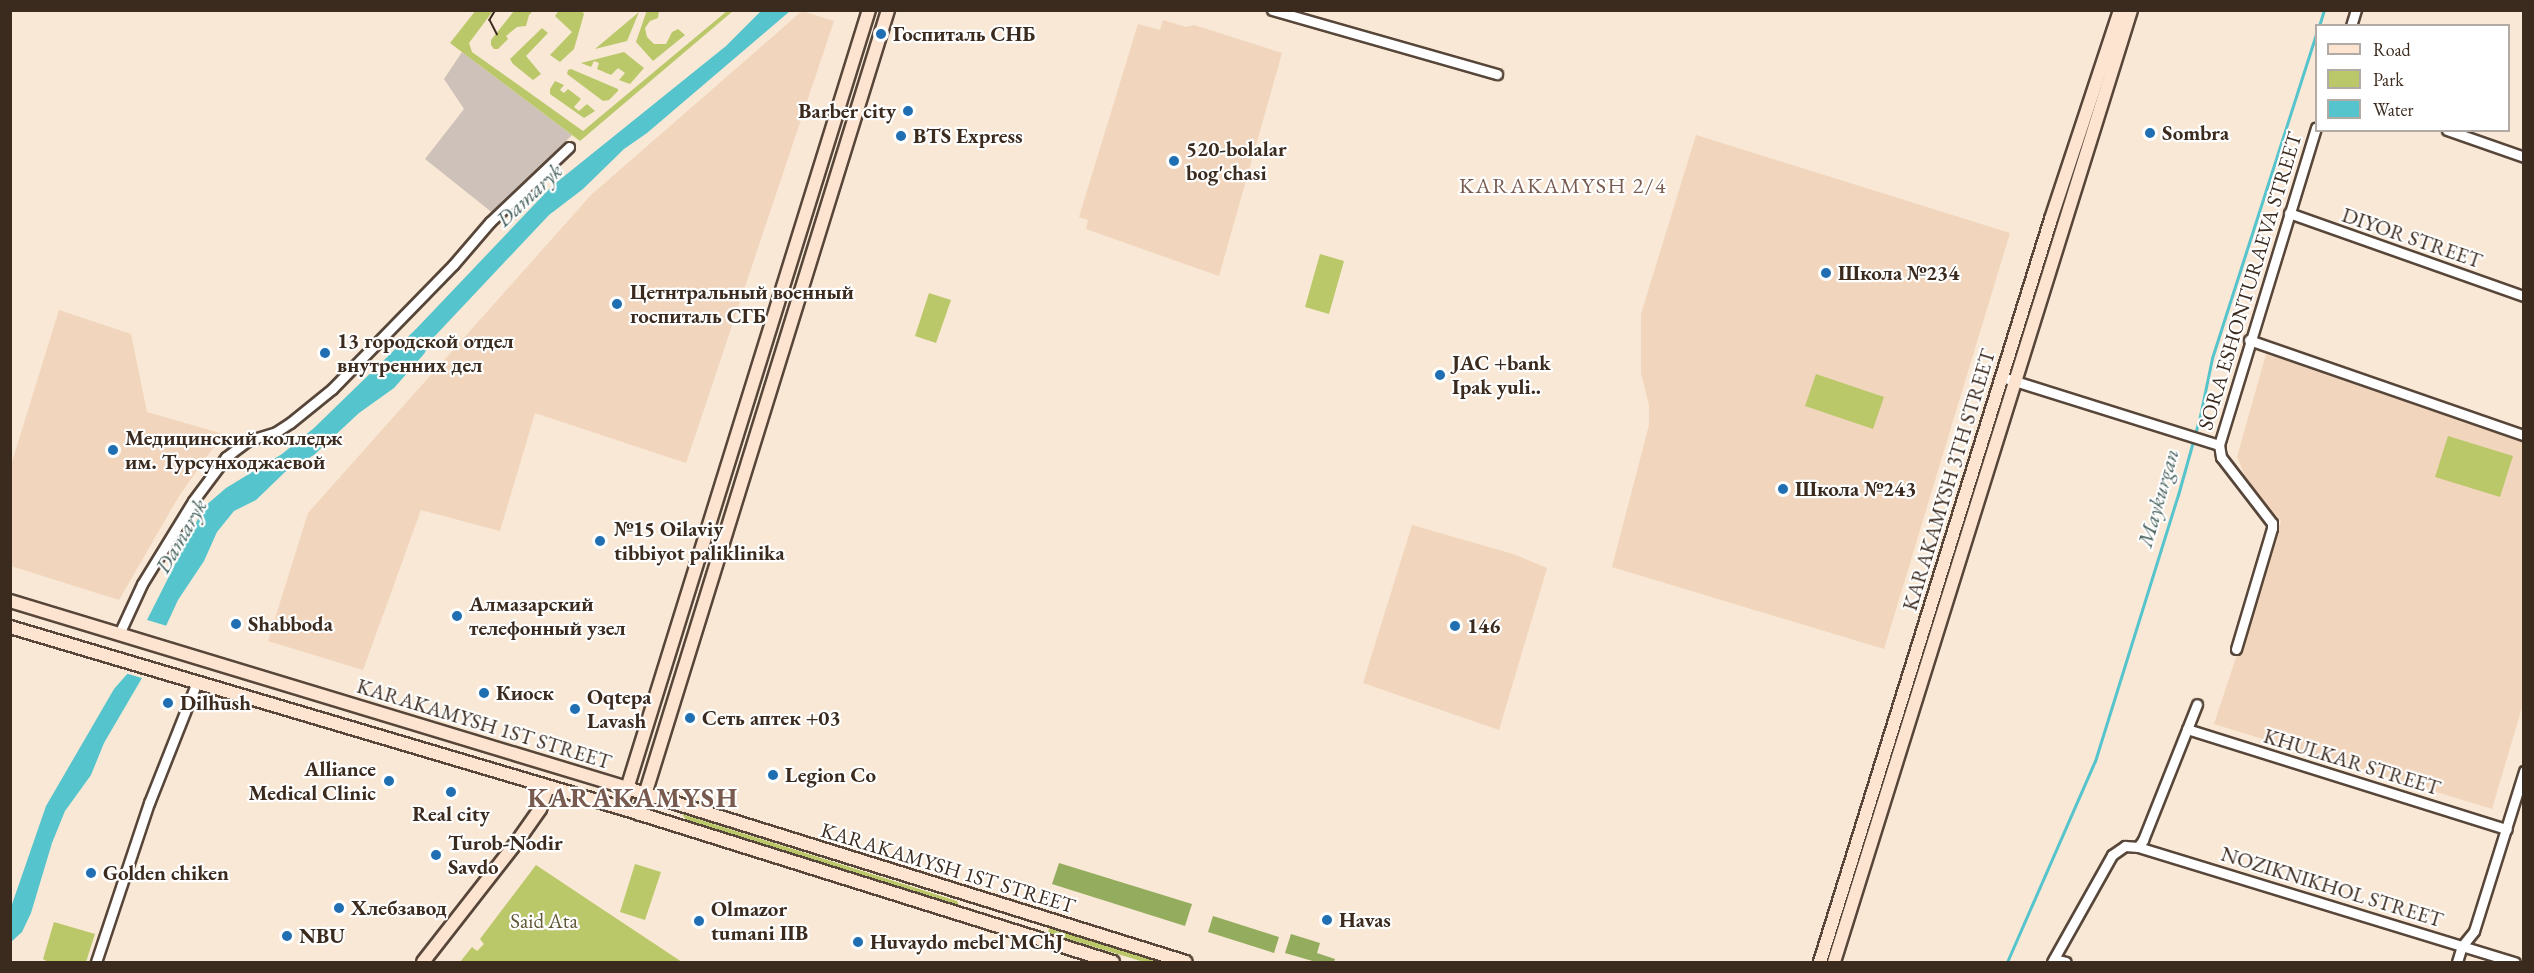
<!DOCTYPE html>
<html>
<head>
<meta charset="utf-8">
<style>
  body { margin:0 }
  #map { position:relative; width:2534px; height:973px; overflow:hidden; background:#f8e8d5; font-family:"EB Garamond",serif }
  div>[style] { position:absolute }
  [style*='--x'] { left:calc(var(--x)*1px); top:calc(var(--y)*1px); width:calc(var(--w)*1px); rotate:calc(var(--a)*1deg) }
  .built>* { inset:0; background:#f1d5bc }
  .industrial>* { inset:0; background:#cec1b9 }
  .green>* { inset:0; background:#bbc86a }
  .forest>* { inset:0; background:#94ac5e }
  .water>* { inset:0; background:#56c4cc }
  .pier>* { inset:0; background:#f8e8d5 }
  .stream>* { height:3px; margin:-1.5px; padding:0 1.5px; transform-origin:1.5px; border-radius:1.5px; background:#56c4cc }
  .roads { filter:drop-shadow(2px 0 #574639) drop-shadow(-2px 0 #574639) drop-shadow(0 2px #574639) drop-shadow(0 -2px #574639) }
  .street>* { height:9px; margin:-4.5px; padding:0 4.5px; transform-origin:4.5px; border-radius:4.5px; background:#fff }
  .secondary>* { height:12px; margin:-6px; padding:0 6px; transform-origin:6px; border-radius:6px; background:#fde4d1 }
  .tram>* { height:1.5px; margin:-0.75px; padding:0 0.75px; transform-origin:0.75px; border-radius:0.75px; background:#3b2a1e }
  .dots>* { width:16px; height:16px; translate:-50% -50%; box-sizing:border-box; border:3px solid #fff; border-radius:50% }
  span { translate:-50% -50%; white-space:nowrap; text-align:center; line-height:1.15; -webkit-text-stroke:4.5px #fff; paint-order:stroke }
  .poi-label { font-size:21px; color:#3b2a1e; font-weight:700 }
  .left { translate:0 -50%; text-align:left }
  .right { translate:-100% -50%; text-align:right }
  .street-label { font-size:21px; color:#3b2a1e }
  .park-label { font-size:21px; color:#615935 }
  .neighbourhood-label { font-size:22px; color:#785a4f; letter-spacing:1.5px }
  .water-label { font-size:22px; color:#44605b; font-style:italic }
  .district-label { font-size:27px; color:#785a4f; font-weight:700; letter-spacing:1.5px }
  .frame { position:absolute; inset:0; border:12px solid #3b2a1e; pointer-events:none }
  .legend { position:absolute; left:2315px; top:24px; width:195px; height:108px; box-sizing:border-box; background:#fff; border:2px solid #b1aaa5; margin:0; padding:8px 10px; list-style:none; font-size:18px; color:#3b2a1e }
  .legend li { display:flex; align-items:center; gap:12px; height:30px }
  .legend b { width:30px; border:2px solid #b1aaa5 }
</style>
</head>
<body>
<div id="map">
  <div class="built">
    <i style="clip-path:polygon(802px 11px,834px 21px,686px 463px,535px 413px,500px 531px,421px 510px,363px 670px,268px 641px,308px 513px,591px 195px)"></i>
    <i style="clip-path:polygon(1163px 20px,1186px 27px,1194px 25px,1282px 53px,1219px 276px,1086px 229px,1088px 220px,1079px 217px,1138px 24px,1160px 30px)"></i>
    <i style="clip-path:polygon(1696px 135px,2010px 233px,1884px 649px,1612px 567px,1649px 425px,1649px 405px,1641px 373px,1641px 314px)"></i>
    <i style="clip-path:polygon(59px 310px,131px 334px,147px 412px,223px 434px,179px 496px,119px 600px,11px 566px,11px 465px)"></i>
    <i style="clip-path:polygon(2266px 354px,2523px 442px,2523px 704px,2492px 809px,2214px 724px,2281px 521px,2248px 483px,2237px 457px)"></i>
    <i style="clip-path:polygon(1412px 525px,1513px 554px,1547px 568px,1499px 730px,1363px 683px)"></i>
  </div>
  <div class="industrial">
    <i style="clip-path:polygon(462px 52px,572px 135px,494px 214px,425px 159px,464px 109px,444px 79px)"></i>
  </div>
  <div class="green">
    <i style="clip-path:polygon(476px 10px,493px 11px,469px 43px,472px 52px,583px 131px,727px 11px,733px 11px,580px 141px,450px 43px)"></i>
    <i style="clip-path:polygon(559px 10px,582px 11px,584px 14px,574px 49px,560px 62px,550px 55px,572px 32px,555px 16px)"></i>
    <i style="clip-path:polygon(647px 10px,659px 11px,658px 18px,650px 21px,645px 28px,647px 37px,654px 44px,666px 44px,672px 32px,678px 29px,685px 35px,653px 61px,636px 42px)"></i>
    <i style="clip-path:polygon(514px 11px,533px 11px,529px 15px,526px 26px,517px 27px,506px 36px,508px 39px,498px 49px,494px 49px,491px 45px,491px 40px)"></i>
    <i style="clip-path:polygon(639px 12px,627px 41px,595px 49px)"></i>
    <i style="clip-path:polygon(542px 28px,548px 33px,526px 56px,541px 74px,533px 80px,513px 64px,510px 59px)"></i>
    <i style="clip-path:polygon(624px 52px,644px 68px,630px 84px,619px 80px,625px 73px,618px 68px,611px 75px,597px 69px,599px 63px,594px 61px,591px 67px,581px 63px)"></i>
    <i style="clip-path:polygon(571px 69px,618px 89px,618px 91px,609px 100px,603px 101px,567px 74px,568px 70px)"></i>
    <i style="clip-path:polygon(555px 81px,564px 85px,560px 90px,564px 93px,568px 89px,581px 99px,574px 107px,579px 111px,587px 104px,595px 111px,584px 118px,550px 94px,550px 89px)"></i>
    <i style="clip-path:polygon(1320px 254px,1344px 261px,1329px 314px,1305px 307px)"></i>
    <i style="clip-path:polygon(929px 293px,951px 300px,936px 343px,915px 336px)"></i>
    <i style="clip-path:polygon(1816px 374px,1884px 397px,1873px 429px,1805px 406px)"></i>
    <i style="clip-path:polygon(2448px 436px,2513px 456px,2500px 497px,2435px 477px)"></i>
    <i style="clip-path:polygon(682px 814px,957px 901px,959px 905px,686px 820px)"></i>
    <i style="clip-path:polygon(635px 864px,661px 872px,645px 920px,620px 912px)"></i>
    <i style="clip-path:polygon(536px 865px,590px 901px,682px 962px,460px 962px,472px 947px,477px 951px,484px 944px,480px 939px)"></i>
    <i style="clip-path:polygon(54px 922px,95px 934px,86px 962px,48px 962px,43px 959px)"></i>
    <i style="clip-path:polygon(1049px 928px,1161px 962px,1144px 962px,1048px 933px)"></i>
  </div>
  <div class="forest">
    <i style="clip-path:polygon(1059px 863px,1192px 904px,1185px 926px,1052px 884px)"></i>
    <i style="clip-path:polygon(1213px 916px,1279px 937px,1274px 953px,1208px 932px)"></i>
    <i style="clip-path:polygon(1291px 934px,1320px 943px,1317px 953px,1335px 959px,1334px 962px,1316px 962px,1285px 953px)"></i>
  </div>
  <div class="water">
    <i style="clip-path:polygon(761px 11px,790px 11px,647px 133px,624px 149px,583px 189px,549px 215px,434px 337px,424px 354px,394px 388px,359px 413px,314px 455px,285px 472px,256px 500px,234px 511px,217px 532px,204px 561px,178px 600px,142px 678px,104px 743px,91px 775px,65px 811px,52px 843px,31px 913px,22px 932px,11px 942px,10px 910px,46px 806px,114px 689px,128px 673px,147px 620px,204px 507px,226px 488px,282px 454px,314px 428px,417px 328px,552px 186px,726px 46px)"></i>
  </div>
  <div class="pier">
    <i style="clip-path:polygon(144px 619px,167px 626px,145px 679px,125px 673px)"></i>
  </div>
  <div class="stream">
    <i style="--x:2319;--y:26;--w:17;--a:-73"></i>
    <i style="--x:2007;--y:962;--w:219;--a:-66.4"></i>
    <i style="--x:2095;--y:761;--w:279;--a:-72.7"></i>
    <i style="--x:2178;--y:495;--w:82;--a:-74.4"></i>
    <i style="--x:2200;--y:416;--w:59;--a:-78.3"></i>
    <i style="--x:2212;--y:358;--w:340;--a:-72.2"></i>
  </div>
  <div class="roads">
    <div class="street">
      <i style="--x:1272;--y:10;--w:234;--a:15.9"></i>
      <i style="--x:2351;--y:26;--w:17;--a:-73"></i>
      <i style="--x:2447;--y:130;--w:82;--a:19.3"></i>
      <i style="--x:2289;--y:213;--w:249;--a:19.5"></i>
      <i style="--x:2249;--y:340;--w:291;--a:19.1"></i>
      <i style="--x:2002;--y:377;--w:227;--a:17.4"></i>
      <i style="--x:119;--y:634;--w:55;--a:-65.3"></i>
      <i style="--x:142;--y:584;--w:97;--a:-58.4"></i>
      <i style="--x:193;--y:501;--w:55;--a:-53.1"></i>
      <i style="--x:226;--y:457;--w:26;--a:-37"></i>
      <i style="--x:247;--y:441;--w:30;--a:-17"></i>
      <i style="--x:276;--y:432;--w:17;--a:-33"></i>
      <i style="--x:290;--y:423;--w:54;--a:-39"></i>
      <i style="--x:332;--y:389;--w:173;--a:-45.7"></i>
      <i style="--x:453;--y:265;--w:57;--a:-49.3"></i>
      <i style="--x:490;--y:222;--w:109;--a:-43.5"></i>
      <i style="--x:2236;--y:649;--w:126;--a:-73.4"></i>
      <i style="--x:2272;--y:528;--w:5;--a:-90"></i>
      <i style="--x:2272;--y:523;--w:83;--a:-127.7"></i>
      <i style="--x:2221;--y:457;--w:12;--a:-99"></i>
      <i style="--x:2219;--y:445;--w:332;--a:-73"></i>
      <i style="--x:2187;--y:729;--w:335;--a:17.4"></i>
      <i style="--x:2138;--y:847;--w:394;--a:17"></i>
      <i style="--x:2054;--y:959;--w:12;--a:14"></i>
      <i style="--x:96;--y:962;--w:168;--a:-71.6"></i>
      <i style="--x:149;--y:803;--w:130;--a:-68.4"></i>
      <i style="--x:2052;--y:962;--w:123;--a:-60.7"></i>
      <i style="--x:2112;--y:855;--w:16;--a:-35"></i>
      <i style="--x:2125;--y:846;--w:13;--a:4"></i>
      <i style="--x:2138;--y:847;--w:9;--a:-54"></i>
      <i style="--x:2143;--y:840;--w:146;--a:-68.3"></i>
      <i style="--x:2457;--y:962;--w:17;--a:-73"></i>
      <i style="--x:2462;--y:946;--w:19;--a:-51"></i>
      <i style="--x:2474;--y:931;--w:168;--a:-72.6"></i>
    </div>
    <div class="secondary">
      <i style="--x:10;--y:601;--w:645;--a:16.86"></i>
      <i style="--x:627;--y:788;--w:585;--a:17.29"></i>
      <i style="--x:10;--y:627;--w:648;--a:16.5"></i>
      <i style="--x:631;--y:811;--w:505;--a:17.39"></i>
      <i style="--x:621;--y:808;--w:836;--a:-72.74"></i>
      <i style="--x:639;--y:814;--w:842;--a:-72.79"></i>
      <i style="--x:423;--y:962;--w:156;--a:-52"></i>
      <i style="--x:519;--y:839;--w:37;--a:-55"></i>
      <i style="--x:540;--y:809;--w:23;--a:-70"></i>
      <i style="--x:1820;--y:962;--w:778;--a:-72.73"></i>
      <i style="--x:2051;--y:219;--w:220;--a:-71.7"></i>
      <i style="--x:1834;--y:962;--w:997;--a:-72.67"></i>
    </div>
  </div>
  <div class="tram">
    <i style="--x:496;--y:10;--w:12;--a:121"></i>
    <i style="--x:490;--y:20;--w:16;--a:63"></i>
  </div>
  <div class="dots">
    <i style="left:881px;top:34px;background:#1f6fb2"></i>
    <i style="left:908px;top:111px;background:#1f6fb2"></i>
    <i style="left:2150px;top:133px;background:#1f6fb2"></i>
    <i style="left:901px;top:136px;background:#1f6fb2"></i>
    <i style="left:1174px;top:161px;background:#1f6fb2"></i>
    <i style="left:1826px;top:273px;background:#1f6fb2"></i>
    <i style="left:617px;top:304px;background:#1f6fb2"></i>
    <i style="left:325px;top:353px;background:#1f6fb2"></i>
    <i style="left:1440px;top:375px;background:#1f6fb2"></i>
    <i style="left:113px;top:450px;background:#1f6fb2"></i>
    <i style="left:1783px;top:489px;background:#1f6fb2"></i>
    <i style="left:600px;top:541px;background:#1f6fb2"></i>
    <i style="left:457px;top:616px;background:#1f6fb2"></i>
    <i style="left:236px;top:624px;background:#1f6fb2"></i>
    <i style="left:1455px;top:626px;background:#1f6fb2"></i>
    <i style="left:484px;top:693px;background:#1f6fb2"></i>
    <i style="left:168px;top:703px;background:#1f6fb2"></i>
    <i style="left:575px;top:709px;background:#1f6fb2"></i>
    <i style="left:690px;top:718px;background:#1f6fb2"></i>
    <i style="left:773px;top:775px;background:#1f6fb2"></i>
    <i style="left:389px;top:781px;background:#1f6fb2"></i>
    <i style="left:451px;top:792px;background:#1f6fb2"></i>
    <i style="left:436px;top:855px;background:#1f6fb2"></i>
    <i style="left:91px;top:873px;background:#1f6fb2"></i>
    <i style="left:339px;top:908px;background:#1f6fb2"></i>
    <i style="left:1327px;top:920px;background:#1f6fb2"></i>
    <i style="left:699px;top:921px;background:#1f6fb2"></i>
    <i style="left:287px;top:936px;background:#1f6fb2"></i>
    <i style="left:858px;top:942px;background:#1f6fb2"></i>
  </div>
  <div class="poi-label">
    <span class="left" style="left:893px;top:34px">Госпиталь СНБ</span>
    <span class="right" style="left:896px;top:111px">Barber city</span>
    <span class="left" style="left:2162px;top:133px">Sombra</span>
    <span class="left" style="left:913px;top:136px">BTS Express</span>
    <span class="left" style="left:1186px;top:161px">520-bolalar<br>bog'chasi</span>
    <span class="left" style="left:1838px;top:273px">Школа №234</span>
    <span class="left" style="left:630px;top:304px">Цетнтральный военный<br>госпиталь СГБ</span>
    <span class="left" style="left:337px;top:353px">13 городской отдел<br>внутренних дел</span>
    <span class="left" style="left:1452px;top:375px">JAC +bank<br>Ipak yuli..</span>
    <span class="left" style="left:125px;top:450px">Медицинский колледж<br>им. Турсунходжаевой</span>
    <span class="left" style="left:1795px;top:489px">Школа №243</span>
    <span class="left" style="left:614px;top:541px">№15 Oilaviy<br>tibbiyot paliklinika</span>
    <span class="left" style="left:469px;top:616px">Алмазарский<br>телефонный узел</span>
    <span class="left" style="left:248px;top:624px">Shabboda</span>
    <span class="left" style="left:1467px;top:626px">146</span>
    <span class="left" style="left:496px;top:693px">Киоск</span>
    <span class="left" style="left:587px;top:709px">Oqtepa<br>Lavash</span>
    <span class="left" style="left:180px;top:703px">Dilhush</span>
    <span class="left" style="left:702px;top:718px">Сеть аптек +03</span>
    <span class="right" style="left:376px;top:781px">Alliance<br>Medical Clinic</span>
    <span class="left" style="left:785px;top:775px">Legion Co</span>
    <span style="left:451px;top:814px">Real city</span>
    <span class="left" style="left:448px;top:855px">Turob-Nodir<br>Savdo</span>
    <span class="left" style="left:103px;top:873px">Golden chiken</span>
    <span class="left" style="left:351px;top:908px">Хлебзавод</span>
    <span class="left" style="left:711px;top:921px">Olmazor<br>tumani IIB</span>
    <span class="left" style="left:1339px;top:920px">Havas</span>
    <span class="left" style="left:299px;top:936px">NBU</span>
    <span class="left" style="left:870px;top:942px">Huvaydo mebel MChJ</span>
  </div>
  <div class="street-label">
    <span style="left:2412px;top:238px;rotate:19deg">DIYOR STREET</span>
    <span style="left:2250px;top:281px;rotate:-73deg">SORA ESHONTURAEVA STREET</span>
    <span style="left:1949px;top:480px;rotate:-73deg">KARAKAMYSH 3TH STREET</span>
    <span style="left:484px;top:724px;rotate:17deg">KARAKAMYSH 1ST STREET</span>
    <span style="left:2352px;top:762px;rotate:17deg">KHULKAR STREET</span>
    <span style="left:948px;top:868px;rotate:17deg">KARAKAMYSH 1ST STREET</span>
    <span style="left:2332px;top:887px;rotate:17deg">NOZIKNIKHOL STREET</span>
  </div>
  <div class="park-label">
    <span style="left:544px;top:921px">Said Ata</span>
  </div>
  <div class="neighbourhood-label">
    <span style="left:1563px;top:186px">KARAKAMYSH 2/4</span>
  </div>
  <div class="water-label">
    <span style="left:529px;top:195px;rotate:-43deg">Damaryk</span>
    <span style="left:2158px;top:498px;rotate:-74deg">Maykurgan</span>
    <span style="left:181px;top:536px;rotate:-60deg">Damaryk</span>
  </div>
  <div class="district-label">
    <span style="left:633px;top:798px">KARAKAMYSH</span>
  </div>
  <div class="frame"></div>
  <ul class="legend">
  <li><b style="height:8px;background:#fde4d1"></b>Road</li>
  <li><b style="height:16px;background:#bbc86a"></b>Park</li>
  <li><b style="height:16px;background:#56c4cc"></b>Water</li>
  </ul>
</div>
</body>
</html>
